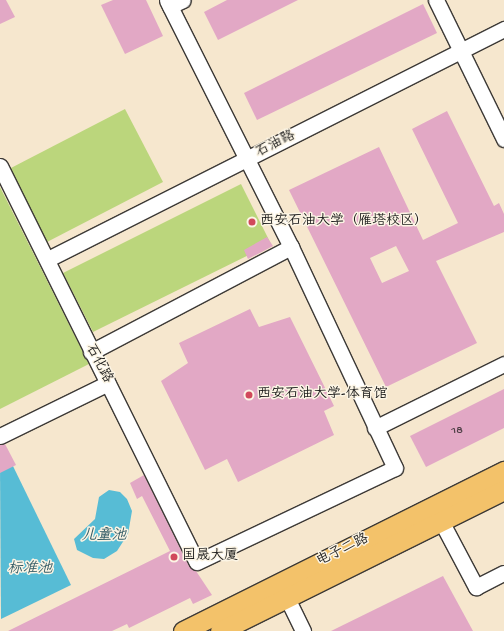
<!DOCTYPE html>
<html>
<head>
<meta charset="utf-8">
<style>
  body { margin:0 }
  #map { position:relative; width:504px; height:631px; overflow:hidden; background:#f6e7ce; font-family:"Gochi Hand","LXGW WenKai TC",sans-serif }
  div>[style] { position:absolute }
  [style*='--x'] { left:calc(var(--x)*1px); top:calc(var(--y)*1px); width:calc(var(--w)*1px); rotate:calc(var(--a)*1deg) }
  .green>* { inset:0; background:#bbd67c }
  .water>* { inset:0; background:#57bcd5 }
  .building>* { inset:0; background:#e2a8c5 }
  .roads { filter:drop-shadow(1px 0 #3d3a37) drop-shadow(-1px 0 #3d3a37) drop-shadow(0 1px #3d3a37) drop-shadow(0 -1px #3d3a37) }
  .minor>* { height:15px; margin:-7.5px; padding:0 7.5px; transform-origin:7.5px; border-radius:7.5px; background:#fff }
  .major>* { height:19px; margin:-9.5px; padding:0 9.5px; transform-origin:9.5px; border-radius:9.5px; background:#f3c26a }
  .dots>* { width:11px; height:11px; translate:-50% -50%; box-sizing:border-box; border:2px solid #fcf5e5; border-radius:50% }
  span { translate:-50% -50%; white-space:nowrap; text-align:center; line-height:1.15; -webkit-text-stroke:3px #fcf5e5; paint-order:stroke }
  .number-label { font-size:12px; color:#4e3f46 }
  .number-label span { -webkit-text-stroke-width:0 }
  .street-label { font-size:14px; color:#1c1c1c }
  .poi-label { font-size:14px; color:#1c1c1c }
  .left { translate:0 -50%; text-align:left }
  .water-label { font-size:15px; color:#345c66; font-style:italic }
</style>
</head>
<body>
<div id="map">
  <div class="green">
    <i style="clip-path:polygon(125px 109px,163px 182px,47px 242px,9px 169px)"></i>
    <i style="clip-path:polygon(241px 184px,271px 244px,93px 332px,63px 273px)"></i>
    <i style="clip-path:polygon(0 187px,89px 364px,0 409px)"></i>
  </div>
  <div class="water">
    <i style="clip-path:polygon(11px 462px,71px 585px,1px 619px,0 467px)"></i>
    <i style="clip-path:polygon(109px 490px,120px 492px,127px 499px,132px 511px,128px 534px,117px 551px,104px 559px,93px 558px,77px 550px,74px 539px,95px 519px,99px 497px)"></i>
  </div>
  <div class="building">
    <i style="clip-path:polygon(0 0,6px 0,15px 17px,0 24px)"></i>
    <i style="clip-path:polygon(113px 0,146px 0,163px 36px,125px 54px,101px 5px)"></i>
    <i style="clip-path:polygon(227px 0,298px 0,218px 40px,204px 12px)"></i>
    <i style="clip-path:polygon(423px 4px,437px 33px,257px 120px,244px 93px)"></i>
    <i style="clip-path:polygon(evenodd,447px 111px,494px 206px,499px 203px,504px 214px,504px 232px,436px 261px,477px 343px,386px 387px,289px 190px,379px 147px,423px 240px,458px 223px,412px 129px,447px 111px,396px 246px,409px 271px,382px 283px,370px 258px,396px 246px)"></i>
    <i style="clip-path:polygon(267px 237px,273px 246px,248px 259px,244px 250px)"></i>
    <i style="clip-path:polygon(250px 309px,259px 327px,290px 317px,334px 406px,324px 411px,334px 435px,238px 482px,227px 459px,205px 470px,161px 381px,188px 363px,179px 343px)"></i>
    <i style="clip-path:polygon(504px 389px,504px 428px,426px 467px,410px 436px)"></i>
    <i style="clip-path:polygon(5px 444px,16px 465px,0 473px,0 445px)"></i>
    <i style="clip-path:polygon(144px 475px,189px 566px,196px 571px,212px 595px,193px 604px,190px 598px,129px 628px,127px 624px,112px 631px,8px 631px,170px 551px,142px 496px,137px 499px,130px 483px)"></i>
    <i style="clip-path:polygon(443px 576px,473px 631px,331px 631px)"></i>
  </div>
  <div class="roads">
    <div class="minor">
      <i style="--x:436;--y:0;--w:155;--a:63.9"></i>
      <i style="--x:170;--y:6;--w:14;--a:-25"></i>
      <i style="--x:0;--y:166;--w:442;--a:63.6"></i>
      <i style="--x:197;--y:562;--w:219;--a:-25.4"></i>
      <i style="--x:395;--y:468;--w:244;--a:-115.2"></i>
      <i style="--x:291;--y:247;--w:276;--a:-116.7"></i>
      <i style="--x:48;--y:259;--w:511;--a:-26.77"></i>
      <i style="--x:91;--y:352;--w:226;--a:-27.7"></i>
      <i style="--x:375;--y:428;--w:144;--a:-26.4"></i>
      <i style="--x:0;--y:436;--w:120;--a:-26.1"></i>
      <i style="--x:441;--y:521;--w:75;--a:62.1"></i>
      <i style="--x:476;--y:587;--w:31;--a:-27"></i>
      <i style="--x:287;--y:598;--w:37;--a:64"></i>
    </div>
    <div class="major">
      <i style="--x:183;--y:631;--w:359;--a:-26.5"></i>
      <i style="--x:220;--y:631;--w:317;--a:-26.4"></i>
    </div>
  </div>
  <div class="dots">
    <i style="left:252px;top:222px;background:#d1495b"></i>
    <i style="left:249px;top:395px;background:#d1495b"></i>
    <i style="left:174px;top:557px;background:#d1495b"></i>
  </div>
  <div class="number-label">
    <span style="left:457px;top:432px">18</span>
  </div>
  <div class="street-label">
    <span style="left:276px;top:145px;rotate:-27deg">石油路</span>
    <span style="left:98px;top:364px;rotate:62deg">石化路</span>
    <span style="left:343px;top:551px;rotate:-26deg">电子二路</span>
  </div>
  <div class="poi-label">
    <span class="left" style="left:260px;top:222px">西安石油大学（雁塔校区）</span>
    <span class="left" style="left:257px;top:395px">西安石油大学-体育馆</span>
    <span class="left" style="left:182px;top:557px">国晟大厦</span>
  </div>
  <div class="water-label">
    <span style="left:104px;top:537px">儿童池</span>
    <span style="left:30px;top:570px">标准池</span>
  </div>
</div>
</body>
</html>
